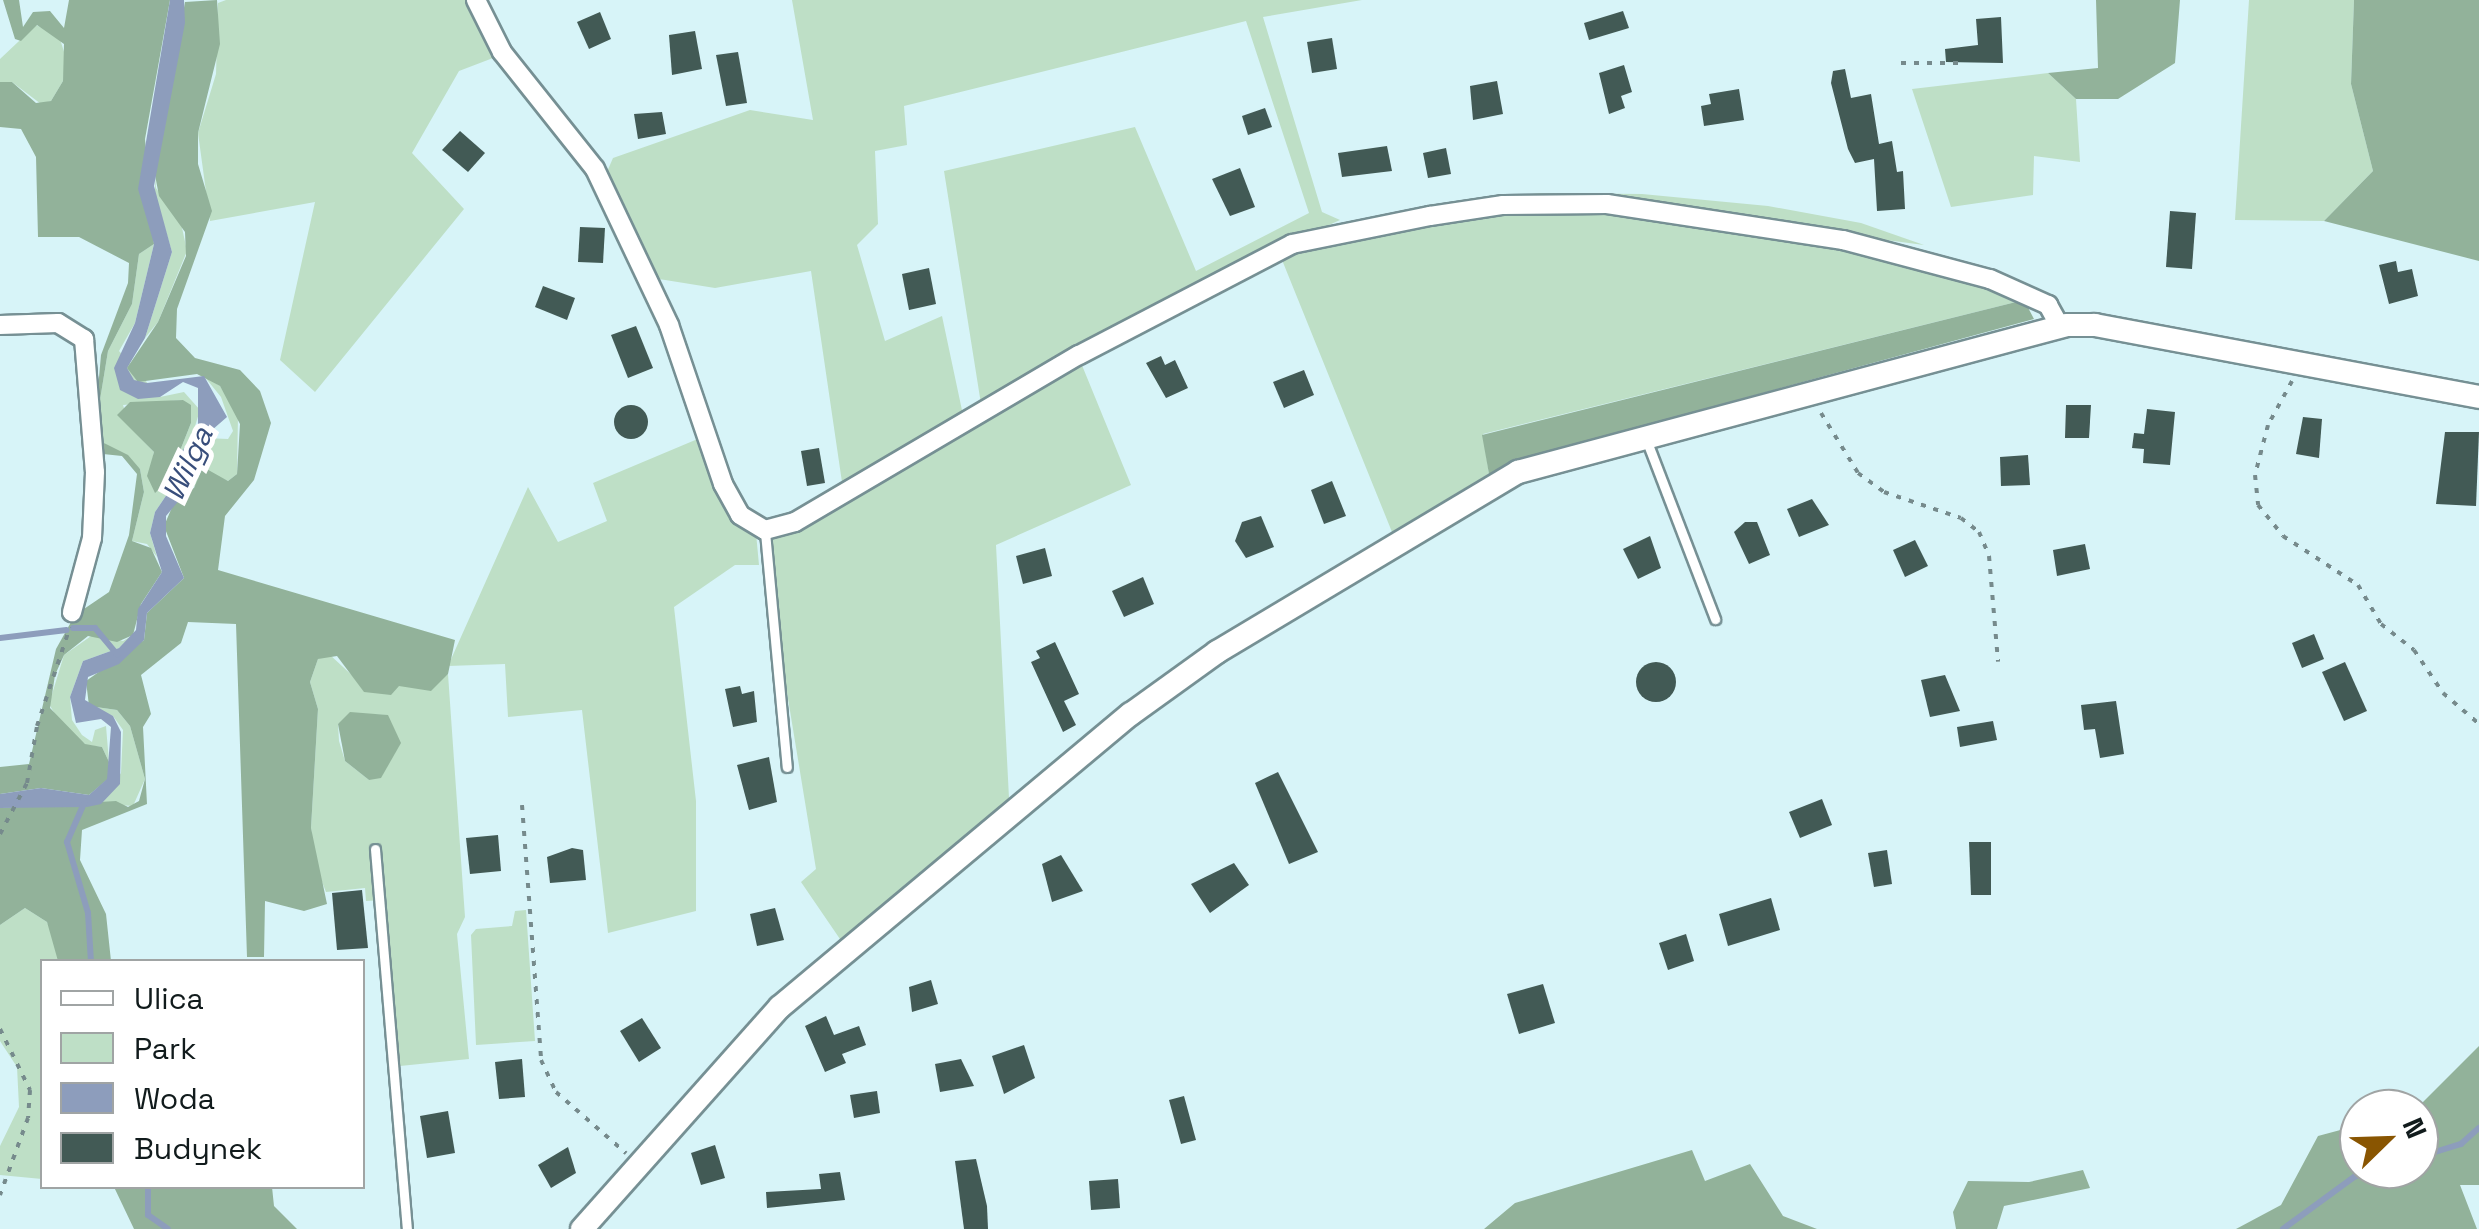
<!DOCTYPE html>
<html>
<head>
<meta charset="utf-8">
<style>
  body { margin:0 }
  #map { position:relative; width:2479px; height:1229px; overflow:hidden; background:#d7f4f8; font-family:"Space Grotesk",sans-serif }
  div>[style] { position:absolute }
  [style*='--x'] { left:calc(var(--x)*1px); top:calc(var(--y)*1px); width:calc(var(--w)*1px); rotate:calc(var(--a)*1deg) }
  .green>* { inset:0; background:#bedfc6 }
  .forest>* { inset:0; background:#92b29a }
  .water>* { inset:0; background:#8d9dbc }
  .stream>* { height:6px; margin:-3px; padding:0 3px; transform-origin:3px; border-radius:3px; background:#8d9dbc }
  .building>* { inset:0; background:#425a55 }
  .round { border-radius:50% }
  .path>* { height:4px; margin-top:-2px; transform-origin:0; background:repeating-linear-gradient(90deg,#768a8c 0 5px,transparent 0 13px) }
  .roads { filter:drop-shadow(2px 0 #769094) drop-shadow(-2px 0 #769094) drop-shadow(0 2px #769094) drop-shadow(0 -2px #769094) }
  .service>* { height:9px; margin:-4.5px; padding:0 4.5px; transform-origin:4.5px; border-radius:4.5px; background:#fff }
  .minor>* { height:18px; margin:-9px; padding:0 9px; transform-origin:9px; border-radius:9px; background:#fff }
  .tertiary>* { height:22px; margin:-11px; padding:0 11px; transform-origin:11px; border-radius:11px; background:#fff }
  span { translate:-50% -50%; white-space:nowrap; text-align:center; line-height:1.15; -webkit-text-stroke:10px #fff; paint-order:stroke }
  .water-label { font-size:30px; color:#384e7b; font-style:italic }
  .legend { position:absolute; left:40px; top:959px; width:325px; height:230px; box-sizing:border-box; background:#fff; border:2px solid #a0a4a4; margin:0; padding:12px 18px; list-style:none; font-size:30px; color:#111b1c }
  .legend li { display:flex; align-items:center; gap:20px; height:50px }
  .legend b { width:50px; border:2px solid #a0a4a4 }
  .north { position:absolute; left:2339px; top:1089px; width:100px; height:100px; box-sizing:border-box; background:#fff; border:2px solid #a0a4a4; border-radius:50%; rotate:67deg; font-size:28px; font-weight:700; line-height:40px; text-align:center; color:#111b1c }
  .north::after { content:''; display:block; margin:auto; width:35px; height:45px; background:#895501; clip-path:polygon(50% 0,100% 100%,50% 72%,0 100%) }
</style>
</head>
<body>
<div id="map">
  <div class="green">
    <i style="clip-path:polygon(226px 0,470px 0,493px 58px,459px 71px,412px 153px,464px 209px,315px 392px,280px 360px,315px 202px,210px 221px,198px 133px,216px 74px,218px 3px)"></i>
    <i style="clip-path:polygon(792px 0,1362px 0,1263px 17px,1322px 212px,1340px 220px,1201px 283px,981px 404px,944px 171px,1135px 127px,1196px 271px,1309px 213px,1246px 21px,904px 106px,907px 145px,875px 151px,878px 224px,857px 245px,885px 341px,942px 316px,963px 415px,843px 489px,811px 271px,715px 288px,659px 279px,606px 174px,613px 158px,750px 110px,813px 120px)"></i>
    <i style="clip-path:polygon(2249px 0,2354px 0,2351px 84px,2373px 171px,2324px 221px,2235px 220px)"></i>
    <i style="clip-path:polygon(36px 25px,59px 36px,66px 58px,63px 81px,51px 101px,41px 104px,12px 82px,0 82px,0 59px)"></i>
    <i style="clip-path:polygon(2048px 73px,2076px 99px,2080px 162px,2034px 156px,2033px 195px,1951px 207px,1912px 89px)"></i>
    <i style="clip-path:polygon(155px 175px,156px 188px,181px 223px,187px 251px,158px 322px,145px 338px,172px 252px,155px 194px)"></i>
    <i style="clip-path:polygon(1532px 193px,1642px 194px,1768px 206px,1861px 223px,1924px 245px)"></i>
    <i style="clip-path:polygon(1554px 211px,1685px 218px,1939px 264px,2024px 300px,1483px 434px,1489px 474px,1392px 532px,1280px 255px,1471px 215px)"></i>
    <i style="clip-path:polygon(evenodd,154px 244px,135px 323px,119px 351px,160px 397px,184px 392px,200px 410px,180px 475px,155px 512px,150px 533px,157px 557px,147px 544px,132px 541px,144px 492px,140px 469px,104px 443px,98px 412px,108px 351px,132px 304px,139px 254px,154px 244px,183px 400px,191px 423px,168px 481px,151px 466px,154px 452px,130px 427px,123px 405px,183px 400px)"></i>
    <i style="clip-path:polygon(1079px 358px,1131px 485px,996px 545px,1009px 798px,842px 942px,801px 882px,816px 869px,780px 650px,769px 550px,775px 531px)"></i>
    <i style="clip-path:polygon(204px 376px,220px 386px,238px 415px,237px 474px,228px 481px,201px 469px,197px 484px,172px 505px,196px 480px,206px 438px,228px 439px,233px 431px,221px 397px)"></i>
    <i style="clip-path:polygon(700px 438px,756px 533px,759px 565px,735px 565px,674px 607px,696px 801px,696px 911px,608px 933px,582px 710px,508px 717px,505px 664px,448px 666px,528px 487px,558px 542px,607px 521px,593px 483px)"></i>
    <i style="clip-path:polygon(94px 634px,123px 641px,133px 635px,119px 648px,83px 661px,70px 697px,72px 720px,82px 735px,92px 742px,95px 730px,106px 726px,109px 762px,102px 747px,86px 745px,62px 726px,49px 704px,64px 655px)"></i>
    <i style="clip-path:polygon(evenodd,329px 654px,356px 679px,398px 686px,436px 683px,448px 674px,465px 917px,457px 934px,469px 1059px,400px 1066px,384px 900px,366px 901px,365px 888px,326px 892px,315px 864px,311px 828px,318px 709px,310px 682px,318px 659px,329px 654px,358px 714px,387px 715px,369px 780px,345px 761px,339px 741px,338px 724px,358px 714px)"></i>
    <i style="clip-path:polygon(89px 706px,117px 710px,130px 726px,145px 779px,133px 806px,101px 804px,121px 773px,123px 730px,113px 716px)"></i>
    <i style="clip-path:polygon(25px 908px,47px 922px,58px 948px,58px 961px,42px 962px,42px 1179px,0 1175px,0 1146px,19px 1107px,17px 1067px,0 1041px,0 925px)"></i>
    <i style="clip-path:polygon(526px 910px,535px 1041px,476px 1045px,471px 935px,476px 929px,512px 926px,515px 911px)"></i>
  </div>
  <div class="forest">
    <i style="clip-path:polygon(3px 0,19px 0,23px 27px,33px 12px,50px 11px,64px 28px,69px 0,170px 0,145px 139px,154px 244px,139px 254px,132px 304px,108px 351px,98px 412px,104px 443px,128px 455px,140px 469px,144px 492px,132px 541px,151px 548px,162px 572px,141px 604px,133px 635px,117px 642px,88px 636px,64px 655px,55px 675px,50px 708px,85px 744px,102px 747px,109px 762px,108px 779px,89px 795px,41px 788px,0 794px,0 767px,29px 764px,56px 649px,75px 615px,109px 592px,129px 535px,137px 474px,122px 456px,103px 454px,96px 411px,101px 355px,128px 283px,129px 263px,79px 237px,38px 237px,36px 157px,21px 129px,0 127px,0 82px,12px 82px,36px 103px,51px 101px,63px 81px,64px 44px,37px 25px,21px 41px,15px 39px)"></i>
    <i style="clip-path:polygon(217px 0,220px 44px,198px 133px,198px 164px,212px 211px,177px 309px,176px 338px,195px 358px,240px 370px,260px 391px,271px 423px,254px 480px,225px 516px,218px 570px,455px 640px,448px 674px,431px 691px,399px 686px,391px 695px,364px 692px,337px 656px,318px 659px,310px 682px,318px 709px,311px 828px,327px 904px,304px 911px,265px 901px,264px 957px,247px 957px,236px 624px,188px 622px,181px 643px,141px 675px,151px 714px,143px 727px,147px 804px,82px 830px,80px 860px,106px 914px,111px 961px,58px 961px,47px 922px,25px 908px,0 925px,0 808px,116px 801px,128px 807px,139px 801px,145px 779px,130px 726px,117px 710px,89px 706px,86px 681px,144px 640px,147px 613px,184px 578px,164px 526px,176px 498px,194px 488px,203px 467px,228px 481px,237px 474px,240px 424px,220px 386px,197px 374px,138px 382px,127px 368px,158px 322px,186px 256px,185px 232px,159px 196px,155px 175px,185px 2px)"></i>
    <i style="clip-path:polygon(2096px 0,2180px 0,2175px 63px,2118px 99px,2076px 99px,2048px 73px,2098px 68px)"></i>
    <i style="clip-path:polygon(2354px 0,2479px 0,2479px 261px,2324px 221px,2373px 171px,2351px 84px)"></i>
    <i style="clip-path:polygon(2024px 300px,2034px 319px,1549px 451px,1489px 474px,1482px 435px)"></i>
    <i style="clip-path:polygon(183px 400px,191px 405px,191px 423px,168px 481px,155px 493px,147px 476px,154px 452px,117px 415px,130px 402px)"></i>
    <i style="clip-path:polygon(350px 712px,388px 715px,401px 743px,381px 778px,369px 780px,345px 761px,338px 724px)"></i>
    <i style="clip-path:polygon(2479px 1046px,2479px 1185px,2460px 1185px,2477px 1229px,2236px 1229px,2281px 1205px,2318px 1136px,2359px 1125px,2359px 1169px,2419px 1169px,2416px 1109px)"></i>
    <i style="clip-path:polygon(1692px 1150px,1705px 1181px,1750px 1164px,1783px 1216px,1817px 1229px,1484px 1229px,1515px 1203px)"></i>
    <i style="clip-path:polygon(2083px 1170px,2090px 1188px,2004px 1206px,1997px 1229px,1956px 1229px,1953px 1212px,1968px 1181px,2029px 1182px)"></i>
    <i style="clip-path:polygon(114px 1187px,272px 1187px,274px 1206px,297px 1229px,134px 1229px)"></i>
  </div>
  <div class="water">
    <i style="clip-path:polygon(170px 0,184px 0,185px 23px,154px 186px,172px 252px,145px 338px,127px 368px,134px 380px,147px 383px,204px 376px,227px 417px,204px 437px,196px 480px,166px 516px,166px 536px,184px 578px,147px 613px,144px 640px,119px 664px,88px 677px,85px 700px,113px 716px,121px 732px,120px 784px,101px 804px,87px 807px,0 808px,0 794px,41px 788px,89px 795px,107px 779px,111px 727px,101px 719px,76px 723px,70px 697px,83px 661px,119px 648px,136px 630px,138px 609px,162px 572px,150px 533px,155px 512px,180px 475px,182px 451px,198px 429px,198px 388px,183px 382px,160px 397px,138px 399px,120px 390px,114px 368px,135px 323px,154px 244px,138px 189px)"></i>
  </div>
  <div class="stream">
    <i style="--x:73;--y:628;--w:22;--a:0"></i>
    <i style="--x:95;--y:628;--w:35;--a:50"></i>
    <i style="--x:0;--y:638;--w:67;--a:-6.8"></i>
    <i style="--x:85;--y:801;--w:45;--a:113.7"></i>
    <i style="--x:67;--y:842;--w:74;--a:73.5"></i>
    <i style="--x:88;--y:913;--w:49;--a:86.5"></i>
    <i style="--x:2419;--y:1157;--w:44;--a:-17.2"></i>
    <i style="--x:2461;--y:1144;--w:24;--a:-42"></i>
    <i style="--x:148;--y:1186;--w:29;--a:90"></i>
    <i style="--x:148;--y:1215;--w:24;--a:35"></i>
    <i style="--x:2283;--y:1229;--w:88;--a:-36.2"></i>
    <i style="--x:2354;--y:1177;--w:26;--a:-18"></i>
  </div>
  <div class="building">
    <i style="clip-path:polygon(1623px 11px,1629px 28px,1589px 40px,1584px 23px)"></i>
    <i style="clip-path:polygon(600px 12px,611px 39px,589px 49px,577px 22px)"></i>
    <i style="clip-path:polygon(2001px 17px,2003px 63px,1946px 62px,1945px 49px,1978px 45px,1976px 19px)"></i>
    <i style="clip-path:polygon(695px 31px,702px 69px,672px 75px,669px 35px)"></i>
    <i style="clip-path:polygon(1332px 38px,1337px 69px,1312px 73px,1307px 42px)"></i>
    <i style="clip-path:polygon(738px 52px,747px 103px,726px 106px,716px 55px)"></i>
    <i style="clip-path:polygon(1624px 65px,1632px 92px,1621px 96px,1625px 108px,1609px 114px,1599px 73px)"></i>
    <i style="clip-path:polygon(1845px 69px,1851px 98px,1871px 94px,1879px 144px,1892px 141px,1897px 172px,1903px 171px,1905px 209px,1877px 211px,1874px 159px,1855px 163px,1848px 149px,1831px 83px,1833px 71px)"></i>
    <i style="clip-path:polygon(1497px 81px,1503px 114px,1473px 120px,1470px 86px)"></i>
    <i style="clip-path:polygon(1739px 89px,1744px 120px,1704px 126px,1701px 106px,1711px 104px,1709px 94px)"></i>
    <i style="clip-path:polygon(1265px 108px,1272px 127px,1248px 135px,1242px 116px)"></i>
    <i style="clip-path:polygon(662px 112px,666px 134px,638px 139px,634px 114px)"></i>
    <i style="clip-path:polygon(460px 131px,485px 153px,468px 172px,442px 150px)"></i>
    <i style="clip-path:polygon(1387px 146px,1392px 171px,1342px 177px,1338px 153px)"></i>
    <i style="clip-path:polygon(1446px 148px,1451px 174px,1428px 178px,1423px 153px)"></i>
    <i style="clip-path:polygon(1240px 168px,1255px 207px,1230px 216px,1212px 179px)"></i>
    <i style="clip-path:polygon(2170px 211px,2196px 213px,2192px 269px,2166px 267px)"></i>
    <i style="clip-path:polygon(580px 227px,605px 228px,603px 263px,578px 262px)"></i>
    <i style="clip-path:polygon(2396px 261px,2398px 272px,2412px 269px,2418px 296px,2389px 304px,2379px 265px)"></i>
    <i style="clip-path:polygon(929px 268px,936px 304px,909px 310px,902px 274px)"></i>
    <i style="clip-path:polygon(543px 286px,575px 298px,567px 320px,535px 307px)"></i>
    <i style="clip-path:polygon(636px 326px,653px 368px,628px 378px,611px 335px)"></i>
    <i style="clip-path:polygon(1161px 356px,1165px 365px,1175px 360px,1188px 388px,1166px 398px,1146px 363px)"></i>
    <i style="clip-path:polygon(1304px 370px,1314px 395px,1284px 408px,1273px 382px)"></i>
    <i style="clip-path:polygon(2066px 405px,2091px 405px,2089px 438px,2065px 438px)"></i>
    <i class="round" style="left:614px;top:405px;width:34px;height:34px"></i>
    <i style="clip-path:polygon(2147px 409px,2175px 412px,2170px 465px,2143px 463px,2144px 449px,2132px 448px,2134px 433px,2144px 434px)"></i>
    <i style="clip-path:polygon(2303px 417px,2322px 419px,2319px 458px,2296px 454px)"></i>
    <i style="clip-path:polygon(2445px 432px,2479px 432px,2476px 506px,2436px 504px)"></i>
    <i style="clip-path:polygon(819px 448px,825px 483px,807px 486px,801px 451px)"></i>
    <i style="clip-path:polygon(2028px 455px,2030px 485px,2001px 486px,2000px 457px)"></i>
    <i style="clip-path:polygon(1332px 481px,1346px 516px,1324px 524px,1311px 490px)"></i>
    <i style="clip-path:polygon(1812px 499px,1829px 525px,1799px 537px,1787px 509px)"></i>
    <i style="clip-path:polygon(1261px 516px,1274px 547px,1246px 558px,1235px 541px,1242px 522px)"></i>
    <i style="clip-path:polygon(1745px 522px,1757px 522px,1770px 555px,1749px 564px,1734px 532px)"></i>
    <i style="clip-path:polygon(1650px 536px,1661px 568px,1638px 579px,1623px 549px)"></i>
    <i style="clip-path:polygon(1915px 540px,1928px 566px,1905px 577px,1893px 550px)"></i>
    <i style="clip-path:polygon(2085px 544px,2090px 569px,2057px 576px,2053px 550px)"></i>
    <i style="clip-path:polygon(1045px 548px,1052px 576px,1023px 584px,1016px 556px)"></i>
    <i style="clip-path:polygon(1143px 577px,1154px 604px,1124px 617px,1112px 591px)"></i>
    <i style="clip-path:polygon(2314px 634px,2324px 659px,2302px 668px,2292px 643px)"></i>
    <i style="clip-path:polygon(1055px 642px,1079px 694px,1064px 701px,1076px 725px,1063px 732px,1031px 662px,1040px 658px,1036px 651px)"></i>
    <i class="round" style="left:1636px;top:662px;width:40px;height:40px"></i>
    <i style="clip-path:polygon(2345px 662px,2367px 711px,2344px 721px,2322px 672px)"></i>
    <i style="clip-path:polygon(1945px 675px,1960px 711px,1930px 717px,1921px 680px)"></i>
    <i style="clip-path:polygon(740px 686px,742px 694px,754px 691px,757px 722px,733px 727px,725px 689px)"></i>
    <i style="clip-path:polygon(2116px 701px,2124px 754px,2100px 758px,2095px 729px,2084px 730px,2081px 705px)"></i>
    <i style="clip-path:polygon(1993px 721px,1997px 740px,1960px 747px,1957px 727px)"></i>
    <i style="clip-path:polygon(769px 757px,777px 802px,749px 810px,737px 765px)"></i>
    <i style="clip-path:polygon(1278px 772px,1318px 852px,1289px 864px,1255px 783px)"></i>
    <i style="clip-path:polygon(1822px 799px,1832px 825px,1800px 838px,1789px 812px)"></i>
    <i style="clip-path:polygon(498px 835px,501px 871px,470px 874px,466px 838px)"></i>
    <i style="clip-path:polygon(1969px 842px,1991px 842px,1991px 895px,1971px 895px)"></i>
    <i style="clip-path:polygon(572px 848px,583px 850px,586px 880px,550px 883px,547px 857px)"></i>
    <i style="clip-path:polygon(1887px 850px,1892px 884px,1874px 887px,1868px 853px)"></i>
    <i style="clip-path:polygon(1061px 855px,1083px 891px,1052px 902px,1042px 864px)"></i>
    <i style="clip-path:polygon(1234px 863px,1249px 885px,1210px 913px,1191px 884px)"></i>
    <i style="clip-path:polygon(362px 890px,368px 948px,337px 950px,332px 893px)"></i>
    <i style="clip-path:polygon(1771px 898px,1780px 930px,1728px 946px,1719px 914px)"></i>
    <i style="clip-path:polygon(775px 908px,784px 940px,757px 946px,750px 914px)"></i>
    <i style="clip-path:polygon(1686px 934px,1694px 961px,1668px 970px,1659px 943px)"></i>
    <i style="clip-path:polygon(931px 980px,938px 1004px,912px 1012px,909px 987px)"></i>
    <i style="clip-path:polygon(1543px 984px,1555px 1023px,1519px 1034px,1507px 994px)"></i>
    <i style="clip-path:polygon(826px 1016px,834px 1035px,859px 1026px,866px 1045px,842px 1054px,846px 1063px,825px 1072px,805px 1026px)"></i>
    <i style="clip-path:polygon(642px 1018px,661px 1048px,639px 1062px,620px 1031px)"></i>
    <i style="clip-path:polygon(1024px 1045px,1035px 1078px,1004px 1094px,992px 1056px)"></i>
    <i style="clip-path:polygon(522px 1059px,525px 1097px,499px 1099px,495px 1062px)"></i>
    <i style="clip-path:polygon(961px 1059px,974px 1086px,940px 1092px,935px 1064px)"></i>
    <i style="clip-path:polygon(877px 1091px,880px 1113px,854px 1118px,850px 1095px)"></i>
    <i style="clip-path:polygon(1184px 1096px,1196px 1140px,1181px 1144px,1169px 1100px)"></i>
    <i style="clip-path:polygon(448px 1111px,455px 1153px,427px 1158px,420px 1116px)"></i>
    <i style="clip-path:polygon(715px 1145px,725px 1178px,701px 1185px,691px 1153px)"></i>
    <i style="clip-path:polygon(568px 1147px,576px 1173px,551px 1188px,538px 1165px)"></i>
    <i style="clip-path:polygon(976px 1159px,987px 1206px,988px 1229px,964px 1229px,955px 1161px)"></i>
    <i style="clip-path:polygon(840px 1172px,845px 1200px,767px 1208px,766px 1192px,821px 1189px,819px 1174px)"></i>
    <i style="clip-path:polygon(1118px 1179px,1120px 1208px,1091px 1210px,1089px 1181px)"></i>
  </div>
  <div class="path">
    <i style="--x:1901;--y:63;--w:59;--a:0"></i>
    <i style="--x:2292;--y:381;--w:50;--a:118.6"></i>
    <i style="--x:2268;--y:425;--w:52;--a:104.6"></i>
    <i style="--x:2255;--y:475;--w:30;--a:84"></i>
    <i style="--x:2258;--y:505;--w:40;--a:51"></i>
    <i style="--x:2283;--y:536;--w:90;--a:33.2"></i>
    <i style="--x:2358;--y:585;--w:45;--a:59.5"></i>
    <i style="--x:2381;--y:624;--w:42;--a:38.2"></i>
    <i style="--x:2414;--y:650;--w:52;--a:56"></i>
    <i style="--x:2443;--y:693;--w:48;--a:40.7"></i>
    <i style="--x:1821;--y:413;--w:70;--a:58.3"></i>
    <i style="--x:1858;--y:473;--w:32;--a:36"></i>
    <i style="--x:1884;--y:492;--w:81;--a:18.7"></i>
    <i style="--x:1961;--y:518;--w:23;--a:38"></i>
    <i style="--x:1979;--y:532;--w:26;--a:67"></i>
    <i style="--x:1989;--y:556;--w:106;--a:85.1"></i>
    <i style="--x:522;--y:805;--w:256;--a:85.7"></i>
    <i style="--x:541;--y:1060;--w:35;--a:65"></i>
    <i style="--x:556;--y:1092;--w:93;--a:41.1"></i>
    <i style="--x:0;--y:834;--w:58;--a:-62.1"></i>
    <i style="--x:27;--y:783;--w:58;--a:-80"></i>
    <i style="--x:37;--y:726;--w:104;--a:-71.6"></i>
    <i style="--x:0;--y:1029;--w:68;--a:63.8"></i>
    <i style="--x:30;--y:1090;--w:28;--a:94"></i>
    <i style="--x:28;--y:1118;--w:82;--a:110"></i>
  </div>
  <div class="roads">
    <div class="service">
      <i style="--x:1646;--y:439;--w:193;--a:69"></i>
      <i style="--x:765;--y:532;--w:236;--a:84.7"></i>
      <i style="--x:375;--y:849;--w:381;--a:85.2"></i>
    </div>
    <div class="minor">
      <i style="--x:476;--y:0;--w:58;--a:63.4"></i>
      <i style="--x:502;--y:52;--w:149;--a:51.5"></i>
      <i style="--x:595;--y:169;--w:173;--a:64.6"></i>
      <i style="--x:669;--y:325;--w:168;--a:71.2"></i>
      <i style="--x:723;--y:484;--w:35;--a:61"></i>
      <i style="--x:740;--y:515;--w:29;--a:31"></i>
      <i style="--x:765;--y:530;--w:31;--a:-15"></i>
      <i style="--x:795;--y:522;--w:329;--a:-30.5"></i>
      <i style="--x:1079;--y:355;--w:240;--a:-27.5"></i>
      <i style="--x:1292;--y:244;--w:141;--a:-11.5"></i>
      <i style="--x:1430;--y:216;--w:74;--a:-8.6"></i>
      <i style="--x:1503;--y:205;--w:104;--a:-0.6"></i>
      <i style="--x:1607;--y:204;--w:239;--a:8.7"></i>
      <i style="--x:1843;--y:240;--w:152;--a:14.9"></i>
      <i style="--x:1990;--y:279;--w:64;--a:24.1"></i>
      <i style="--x:2048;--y:305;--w:25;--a:61"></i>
      <i style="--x:0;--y:325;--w:58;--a:-2"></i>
      <i style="--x:58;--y:323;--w:31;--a:32"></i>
      <i style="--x:84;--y:339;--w:133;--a:85.3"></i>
      <i style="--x:95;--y:472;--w:66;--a:92.6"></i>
      <i style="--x:92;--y:538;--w:77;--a:105.1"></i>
    </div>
    <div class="tertiary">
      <i style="--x:582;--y:1229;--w:297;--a:-48.3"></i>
      <i style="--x:780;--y:1007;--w:457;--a:-39.9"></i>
      <i style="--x:1131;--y:714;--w:106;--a:-35.8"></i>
      <i style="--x:1217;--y:652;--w:351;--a:-30.9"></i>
      <i style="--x:1518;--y:472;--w:568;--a:-14.99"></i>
      <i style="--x:2067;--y:325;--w:28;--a:0"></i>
      <i style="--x:2095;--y:325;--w:391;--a:10.6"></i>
    </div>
  </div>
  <div class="water-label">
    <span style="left:188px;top:464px;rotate:-65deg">Wilga</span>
  </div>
  <ul class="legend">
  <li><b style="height:12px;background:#fff"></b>Ulica</li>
  <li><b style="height:28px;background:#bedfc6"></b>Park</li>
  <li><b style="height:28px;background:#8d9dbc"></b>Woda</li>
  <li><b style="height:28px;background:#425a55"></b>Budynek</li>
  </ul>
  <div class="north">N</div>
</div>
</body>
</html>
